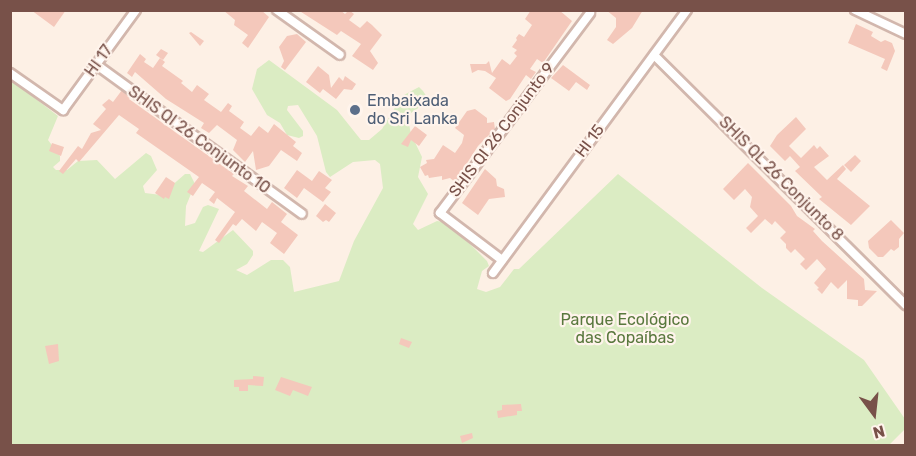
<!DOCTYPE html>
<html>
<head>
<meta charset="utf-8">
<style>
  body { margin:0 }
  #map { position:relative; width:916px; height:456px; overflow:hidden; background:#fdf0e5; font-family:Rubik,sans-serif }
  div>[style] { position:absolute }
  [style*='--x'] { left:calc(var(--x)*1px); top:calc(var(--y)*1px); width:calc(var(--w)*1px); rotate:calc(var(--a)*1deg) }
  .green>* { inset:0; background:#dbecc3 }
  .building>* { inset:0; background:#f4c8bb }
  .roads { filter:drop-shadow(2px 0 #d2b7ad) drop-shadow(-2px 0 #d2b7ad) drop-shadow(0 2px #d2b7ad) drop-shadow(0 -2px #d2b7ad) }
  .street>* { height:8px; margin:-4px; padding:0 4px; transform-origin:4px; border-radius:4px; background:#fff }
  .dots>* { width:16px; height:16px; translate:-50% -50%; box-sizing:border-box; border:3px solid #fff4ec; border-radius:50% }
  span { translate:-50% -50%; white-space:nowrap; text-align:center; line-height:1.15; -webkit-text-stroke:4.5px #fff4ec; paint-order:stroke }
  .street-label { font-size:16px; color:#785149 }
  .service-label { font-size:16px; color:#4e5e75 }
  .left { translate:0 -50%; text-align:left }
  .park-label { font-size:16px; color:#59783d }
  .frame { position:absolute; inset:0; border:12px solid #785149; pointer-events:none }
  .north { position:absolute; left:844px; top:384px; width:60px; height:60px; -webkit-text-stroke:4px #fff4ec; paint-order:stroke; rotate:165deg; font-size:16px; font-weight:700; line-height:24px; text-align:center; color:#785149 }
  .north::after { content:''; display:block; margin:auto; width:21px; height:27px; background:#785149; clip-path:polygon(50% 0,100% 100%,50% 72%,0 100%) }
</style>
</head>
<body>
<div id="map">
  <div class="green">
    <i style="clip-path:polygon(269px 60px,337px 110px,361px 140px,369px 140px,382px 129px,402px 96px,419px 87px,423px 91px,427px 97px,427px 102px,411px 113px,408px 119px,411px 134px,422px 157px,418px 177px,428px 194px,413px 224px,418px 230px,437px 221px,443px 222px,456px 230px,487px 261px,489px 266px,482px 271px,477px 289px,486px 292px,500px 287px,514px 269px,519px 269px,618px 174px,762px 288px,864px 360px,905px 419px,905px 429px,890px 444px,879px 446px,11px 445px,10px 79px,58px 116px,48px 140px,60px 156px,60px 161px,53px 167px,56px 170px,67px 170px,78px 161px,97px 160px,115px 179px,146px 153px,151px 156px,157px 170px,143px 186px,145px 193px,161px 195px,185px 174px,190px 174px,195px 184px,186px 206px,185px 226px,195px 223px,203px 207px,208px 205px,219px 209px,199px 251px,203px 252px,233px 230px,253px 251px,253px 255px,247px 264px,236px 270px,247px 275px,271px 260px,283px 260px,290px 267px,294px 292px,339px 281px,354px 241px,383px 188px,380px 164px,375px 160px,353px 162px,330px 177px,326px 172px,317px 136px,298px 105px,288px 106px,287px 110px,303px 131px,303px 136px,299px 138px,287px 135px,280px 123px,267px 115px,252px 89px,257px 69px)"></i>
  </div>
  <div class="building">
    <i style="clip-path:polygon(31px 10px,66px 10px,54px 27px)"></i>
    <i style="clip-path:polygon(223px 10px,261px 10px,269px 17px,248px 48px,242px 43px,248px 35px,234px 25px,235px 20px)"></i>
    <i style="clip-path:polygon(298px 10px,340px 10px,345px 14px,349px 10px,354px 14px,349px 20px,360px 28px,367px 21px,372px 25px,382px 35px,370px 51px,378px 63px,373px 70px,352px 56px,361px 44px,341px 31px,337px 35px)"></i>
    <i style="clip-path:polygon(531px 10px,559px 10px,572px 21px,543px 63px,537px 59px,530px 69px,536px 72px,531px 79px,526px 75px,510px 99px,506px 101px,489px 88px,496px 78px,485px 71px,478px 70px,472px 73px,470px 64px,486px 64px,489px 61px,492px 73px,502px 59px,510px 65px,517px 56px,514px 53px,517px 50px,512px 47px,517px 40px,516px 38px,519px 34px,524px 37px,532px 25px,525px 19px)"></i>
    <i style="clip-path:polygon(606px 10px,643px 10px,632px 28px,613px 44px,607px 40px,616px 27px,616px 18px)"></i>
    <i style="clip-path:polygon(856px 24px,873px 32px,871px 36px,881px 42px,885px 40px,892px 43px,895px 51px,887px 71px,881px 68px,885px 59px,848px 43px)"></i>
    <i style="clip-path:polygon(191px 32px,204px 41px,200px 46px,189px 33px)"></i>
    <i style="clip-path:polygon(297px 34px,306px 42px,285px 70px,281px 67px,284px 61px,279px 47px,287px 36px)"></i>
    <i style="clip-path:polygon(161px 49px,168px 53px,163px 60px,156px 55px)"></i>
    <i style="clip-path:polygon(140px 54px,146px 59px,144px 62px,153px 68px,160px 58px,165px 62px,162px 66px,183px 81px,181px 83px,192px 92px,197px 85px,209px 94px,204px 100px,221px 112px,228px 103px,232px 106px,229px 111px,244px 122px,240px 128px,251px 136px,259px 126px,268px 133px,274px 124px,296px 142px,293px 146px,302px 153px,297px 161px,281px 150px,269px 166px,256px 170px,253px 151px,245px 162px,233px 150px,237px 140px,217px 125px,209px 133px,201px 128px,204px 123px,166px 99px,135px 72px,132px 77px,127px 73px)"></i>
    <i style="clip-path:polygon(563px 65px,590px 85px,587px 90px,576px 82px,569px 91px,551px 78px)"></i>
    <i style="clip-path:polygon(318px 66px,329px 75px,331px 88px,339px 77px,343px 81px,345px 76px,356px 84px,352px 90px,344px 89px,336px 99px,323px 89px,320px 93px,306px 82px)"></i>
    <i style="clip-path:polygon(122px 90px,131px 97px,129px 99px,234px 174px,232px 176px,248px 186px,244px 191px,267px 209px,272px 202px,287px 214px,281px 222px,298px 235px,284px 254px,270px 243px,277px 233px,262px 222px,256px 231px,242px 219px,236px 226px,233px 224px,219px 243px,215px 240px,235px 212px,217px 198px,214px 204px,209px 200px,215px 192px,202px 183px,193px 196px,187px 192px,199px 177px,136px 133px,139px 129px,119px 115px,79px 162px,76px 159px,63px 174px,59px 171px,78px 146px,82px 149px,91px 133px,101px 130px,93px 124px,106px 109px,102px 105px,109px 99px,113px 102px)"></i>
    <i style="clip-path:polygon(475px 109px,487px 118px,487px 123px,494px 122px,495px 129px,478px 146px,455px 182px,450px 178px,442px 180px,442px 176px,429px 178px,428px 175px,425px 176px,420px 167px,427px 163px,426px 160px,434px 159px,443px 145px,455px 153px,462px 143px,464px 135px,455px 128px,467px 111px)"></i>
    <i style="clip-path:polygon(796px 117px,806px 129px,789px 146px,801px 158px,814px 145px,817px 149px,820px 146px,829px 156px,814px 167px,827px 180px,843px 165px,846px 169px,837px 179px,870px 206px,851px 225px,819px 199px,822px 197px,795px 171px,800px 167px,790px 156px,785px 161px,770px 146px,777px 135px)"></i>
    <i style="clip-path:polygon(415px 126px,427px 135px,419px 146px,411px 140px,408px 147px,401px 144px)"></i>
    <i style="clip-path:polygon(52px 143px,64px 147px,61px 156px,49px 151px)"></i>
    <i style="clip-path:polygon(855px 155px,861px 161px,851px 172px,844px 165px)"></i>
    <i style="clip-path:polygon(748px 163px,791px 206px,797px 216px,815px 229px,813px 231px,822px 241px,864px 279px,865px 290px,877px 291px,862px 306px,858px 306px,858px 300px,847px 299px,847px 280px,838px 289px,831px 282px,822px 294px,817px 289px,819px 288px,814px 283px,826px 269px,817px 259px,806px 270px,800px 264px,805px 259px,795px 249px,791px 253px,786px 248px,786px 244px,780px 238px,786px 232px,775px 221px,772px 225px,765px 219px,751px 233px,746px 228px,758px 216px,750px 207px,752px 197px,745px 189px,734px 200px,723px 189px)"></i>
    <i style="clip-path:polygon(485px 169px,496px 179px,497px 186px,504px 189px,505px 197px,489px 199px,478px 215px,462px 203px)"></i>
    <i style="clip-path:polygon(297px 170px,312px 181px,319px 171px,332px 180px,325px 188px,331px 192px,323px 202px,304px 188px,297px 198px,284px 188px)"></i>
    <i style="clip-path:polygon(166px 177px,175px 183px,169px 199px,165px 197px,164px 199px,155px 193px)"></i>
    <i style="clip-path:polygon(325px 204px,336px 213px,329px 222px,326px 220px,323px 222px,316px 216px)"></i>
    <i style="clip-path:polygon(891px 220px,904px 233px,899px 239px,899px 247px,894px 251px,891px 249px,883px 257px,878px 257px,869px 248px,868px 241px)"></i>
    <i style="clip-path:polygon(401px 338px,412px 342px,409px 348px,399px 344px)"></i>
    <i style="clip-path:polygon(58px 344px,59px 361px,49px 364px,45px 346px)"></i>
    <i style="clip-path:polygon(253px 376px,264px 377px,263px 386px,248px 385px,248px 391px,239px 391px,239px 387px,234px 387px,234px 380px,253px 379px)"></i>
    <i style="clip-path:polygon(281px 377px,312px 387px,308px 396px,293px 390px,290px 396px,275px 390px)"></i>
    <i style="clip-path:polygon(521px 404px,522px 411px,517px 411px,517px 415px,498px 418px,497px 411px,502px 410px,502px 405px)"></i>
    <i style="clip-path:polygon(472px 433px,473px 438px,462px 443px,460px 436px)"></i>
  </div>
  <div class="roads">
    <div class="street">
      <i style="--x:277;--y:10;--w:77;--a:35.5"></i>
      <i style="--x:855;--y:10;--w:56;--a:25.2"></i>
      <i style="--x:654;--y:55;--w:355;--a:44.8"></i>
      <i style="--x:97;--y:65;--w:253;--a:36"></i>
      <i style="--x:10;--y:73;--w:65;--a:34.9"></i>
      <i style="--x:63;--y:110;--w:124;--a:-53.9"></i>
      <i style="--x:502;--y:260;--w:78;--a:-142.8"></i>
      <i style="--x:440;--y:213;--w:250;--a:-53.1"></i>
      <i style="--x:493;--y:273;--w:327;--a:-53.6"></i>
    </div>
  </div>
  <div class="dots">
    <i style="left:355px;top:110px;background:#5c6f8a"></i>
  </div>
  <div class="street-label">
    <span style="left:99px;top:61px;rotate:-54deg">HI 17</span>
    <span style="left:502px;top:130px;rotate:-53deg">SHIS QI 26 Conjunto 9</span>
    <span style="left:199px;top:140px;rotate:36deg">SHIS QI 26 Conjunto 10</span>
    <span style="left:590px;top:141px;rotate:-53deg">HI 15</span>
    <span style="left:781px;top:179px;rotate:45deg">SHIS QL 26 Conjunto 8</span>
  </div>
  <div class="service-label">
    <span class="left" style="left:367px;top:110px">Embaixada<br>do Sri Lanka</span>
  </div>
  <div class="park-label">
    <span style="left:625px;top:329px">Parque Ecológico<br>das Copaíbas</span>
  </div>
  <div class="frame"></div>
  <div class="north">N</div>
</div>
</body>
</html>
